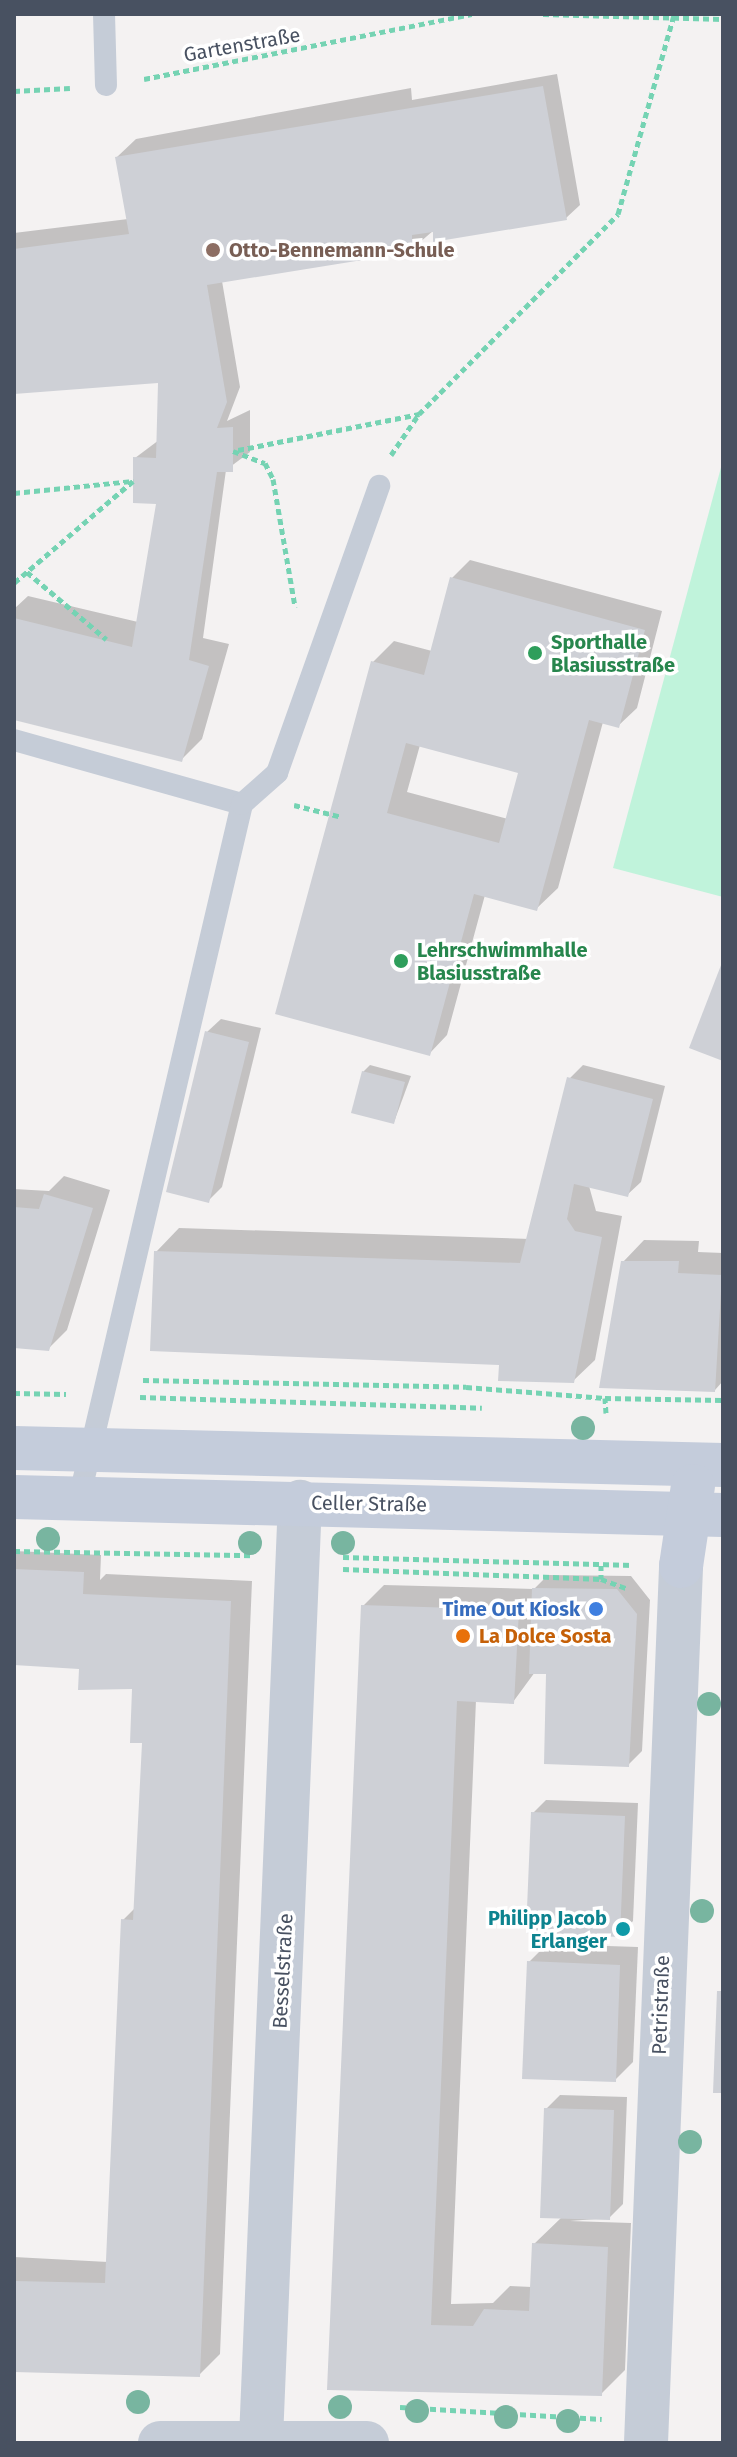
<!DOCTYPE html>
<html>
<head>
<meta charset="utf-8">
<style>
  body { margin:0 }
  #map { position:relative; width:737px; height:2457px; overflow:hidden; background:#f4f2f2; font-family:"Fira Sans",sans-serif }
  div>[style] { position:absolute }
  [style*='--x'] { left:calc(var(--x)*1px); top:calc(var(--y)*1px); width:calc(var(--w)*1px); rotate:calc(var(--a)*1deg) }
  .green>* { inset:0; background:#c0f3db }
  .shadow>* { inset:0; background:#0003 }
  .building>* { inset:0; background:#ced0d6 }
  .path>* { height:5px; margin-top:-2.5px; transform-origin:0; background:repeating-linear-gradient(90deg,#75d3b3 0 6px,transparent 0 10px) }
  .lane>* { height:22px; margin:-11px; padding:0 11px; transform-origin:11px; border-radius:11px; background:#c5ccd7 }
  .street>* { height:44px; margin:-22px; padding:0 22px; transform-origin:22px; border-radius:22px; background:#c5ccd7 }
  .secondary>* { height:44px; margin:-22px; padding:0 22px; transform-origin:22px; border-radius:22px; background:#c4ccdb }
  .trees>* { width:24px; height:24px; margin:-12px; border-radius:50%; background:#78b5a0 }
  .dots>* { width:22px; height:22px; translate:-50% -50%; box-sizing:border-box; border:4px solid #fff; border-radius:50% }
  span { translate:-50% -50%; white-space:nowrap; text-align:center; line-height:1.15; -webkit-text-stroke:7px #fff; paint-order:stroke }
  .street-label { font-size:20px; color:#485161 }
  .education-label { font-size:20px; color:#785e54; font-weight:700 }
  .left { translate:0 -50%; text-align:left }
  .leisure-label { font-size:20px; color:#27864d; font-weight:700 }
  .shop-label { font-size:20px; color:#366cbe; font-weight:700 }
  .right { translate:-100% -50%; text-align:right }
  .food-label { font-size:20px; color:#c56008; font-weight:700 }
  .culture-label { font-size:20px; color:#0d838f; font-weight:700 }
  .frame { position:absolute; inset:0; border:16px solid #485161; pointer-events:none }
</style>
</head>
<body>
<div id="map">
  <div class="green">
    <i style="clip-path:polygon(723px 460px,723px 897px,613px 868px)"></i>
  </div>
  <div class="shadow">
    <i style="clip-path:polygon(557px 74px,580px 205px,566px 218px,434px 230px,411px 250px,222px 281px,240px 387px,227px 421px,250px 410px,250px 452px,226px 470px,203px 638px,229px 644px,202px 739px,181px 760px,14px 718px,14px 609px,28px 596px,138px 622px,158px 502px,135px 458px,159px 440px,165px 379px,14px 392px,14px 233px,128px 219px,117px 157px,136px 139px,411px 88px,412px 100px)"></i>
    <i style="clip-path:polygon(evenodd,470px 560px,662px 611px,637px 708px,618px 726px,603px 722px,558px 888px,536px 909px,485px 895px,447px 1035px,429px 1054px,278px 1013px,373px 662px,394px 641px,432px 651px,452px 578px,470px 560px,420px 745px,520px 771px,508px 819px,407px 792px,420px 745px)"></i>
    <i style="clip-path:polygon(221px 1019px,261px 1028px,222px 1187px,209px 1200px,207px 1032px)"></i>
    <i style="clip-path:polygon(370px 1065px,411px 1076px,394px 1122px,363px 1072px)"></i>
    <i style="clip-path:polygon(583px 1065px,665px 1086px,641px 1182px,627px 1195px,589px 1186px,596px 1211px,622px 1216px,595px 1360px,573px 1381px,156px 1252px,179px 1228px,530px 1239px,569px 1079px)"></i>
    <i style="clip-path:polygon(64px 1176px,110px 1190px,67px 1330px,49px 1348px,14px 1347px,14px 1189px,49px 1191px)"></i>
    <i style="clip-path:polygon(644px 1240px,699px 1241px,698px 1252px,723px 1253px,723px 1381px,715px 1390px,623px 1262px)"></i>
    <i style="clip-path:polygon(14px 1551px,101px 1555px,100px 1580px,106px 1574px,252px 1581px,220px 2354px,199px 2375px,14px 2370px,14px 2257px,108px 2262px,123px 1920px,135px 1908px,144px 1741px,134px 1687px,81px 1663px,14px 1663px)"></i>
    <i style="clip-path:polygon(548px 1575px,631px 1576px,650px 1600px,642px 1751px,628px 1765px,548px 1672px,535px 1672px,513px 1702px,476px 1700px,451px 2304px,493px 2303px,510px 2286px,532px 2287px,534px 2244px,562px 2217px,546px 2109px,560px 2095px,627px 2097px,623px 2204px,609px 2218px,570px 2221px,631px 2223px,625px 2370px,601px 2394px,330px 2388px,363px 1606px,384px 1585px,534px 1589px)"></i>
    <i style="clip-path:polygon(546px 1800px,638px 1803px,633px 1921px,620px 1935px,533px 1813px)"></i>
    <i style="clip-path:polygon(547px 1944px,638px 1947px,633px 2062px,615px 2080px,529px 1962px)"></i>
  </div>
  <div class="building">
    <i style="clip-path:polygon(543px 86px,567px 220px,433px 242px,433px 232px,412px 235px,412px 252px,207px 285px,227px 402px,217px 428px,233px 427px,233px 472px,217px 472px,189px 660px,209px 666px,182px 762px,14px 720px,14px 618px,132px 647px,156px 504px,133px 503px,133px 457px,156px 458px,158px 383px,14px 394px,14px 249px,129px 234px,115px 157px)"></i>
    <i style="clip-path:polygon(evenodd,450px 577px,645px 630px,619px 728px,589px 720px,537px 911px,474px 894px,430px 1056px,275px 1014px,371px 661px,424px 675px,450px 577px,406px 743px,518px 773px,499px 843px,387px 813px,406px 743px)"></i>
    <i style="clip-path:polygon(723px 960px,723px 1061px,689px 1048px)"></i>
    <i style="clip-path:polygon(205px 1031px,249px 1042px,209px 1203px,166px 1192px)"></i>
    <i style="clip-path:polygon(362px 1071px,405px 1082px,394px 1124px,351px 1113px)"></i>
    <i style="clip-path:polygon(567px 1077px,653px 1099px,628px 1197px,574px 1184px,567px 1219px,575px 1231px,602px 1237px,574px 1383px,498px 1381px,499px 1365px,150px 1351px,154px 1251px,520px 1263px)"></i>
    <i style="clip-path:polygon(44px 1194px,93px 1208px,49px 1351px,14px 1348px,14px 1207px,39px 1209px)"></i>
    <i style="clip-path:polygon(621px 1261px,679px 1261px,678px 1273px,722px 1275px,715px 1392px,599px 1388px)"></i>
    <i style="clip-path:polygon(14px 1569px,84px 1572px,83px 1594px,231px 1601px,200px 2377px,14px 2372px,14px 2281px,105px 2283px,121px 1919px,133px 1920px,142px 1743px,130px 1743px,132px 1689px,78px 1690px,79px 1669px,14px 1665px)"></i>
    <i style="clip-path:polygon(532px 1588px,617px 1589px,637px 1614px,629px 1767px,544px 1764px,546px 1674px,529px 1674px)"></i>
    <i style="clip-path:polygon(361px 1605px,519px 1610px,514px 1704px,457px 1701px,431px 2325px,473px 2326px,484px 2309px,529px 2311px,532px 2243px,608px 2247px,602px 2396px,327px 2390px)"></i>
    <i style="clip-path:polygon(531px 1812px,625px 1816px,620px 1937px,526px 1933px)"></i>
    <i style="clip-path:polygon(527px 1961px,620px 1965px,616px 2082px,522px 2079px)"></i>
    <i style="clip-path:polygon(717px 1991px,723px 1991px,723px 2093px,713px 2093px)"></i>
    <i style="clip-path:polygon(544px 2108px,614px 2110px,610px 2220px,540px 2218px)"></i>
  </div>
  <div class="path">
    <i style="--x:543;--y:14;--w:180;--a:1.6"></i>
    <i style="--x:144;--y:79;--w:334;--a:-11.2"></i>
    <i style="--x:14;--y:91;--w:56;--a:-3.1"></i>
    <i style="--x:238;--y:450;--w:185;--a:-11.2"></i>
    <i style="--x:233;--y:451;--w:34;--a:21"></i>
    <i style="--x:265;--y:463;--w:18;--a:63"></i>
    <i style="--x:273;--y:479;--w:130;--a:80.2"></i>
    <i style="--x:391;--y:455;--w:50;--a:-55.7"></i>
    <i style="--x:419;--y:414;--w:282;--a:-45.1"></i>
    <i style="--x:618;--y:214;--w:207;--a:-74.3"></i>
    <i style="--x:14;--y:493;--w:120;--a:-5.8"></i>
    <i style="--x:133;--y:481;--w:157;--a:139.4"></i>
    <i style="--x:27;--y:572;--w:104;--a:40.3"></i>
    <i style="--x:294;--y:805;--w:49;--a:14"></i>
    <i style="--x:143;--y:1380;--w:323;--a:1.2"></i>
    <i style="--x:466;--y:1387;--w:139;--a:4.5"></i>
    <i style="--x:14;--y:1393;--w:52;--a:1.1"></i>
    <i style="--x:140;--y:1397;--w:342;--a:1.8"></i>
    <i style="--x:606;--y:1413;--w:15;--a:-94"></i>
    <i style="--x:605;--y:1398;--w:118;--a:1"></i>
    <i style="--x:14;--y:1551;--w:239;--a:1"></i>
    <i style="--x:343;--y:1557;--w:290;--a:1.6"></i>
    <i style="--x:601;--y:1565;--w:14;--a:90"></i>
    <i style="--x:601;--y:1579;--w:27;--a:20"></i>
    <i style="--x:343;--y:1569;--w:258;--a:2.2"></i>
    <i style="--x:400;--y:2407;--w:202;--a:3.4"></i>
  </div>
  <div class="lane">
    <i style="--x:104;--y:14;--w:71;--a:88.4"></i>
    <i style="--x:14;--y:740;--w:237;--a:15.7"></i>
    <i style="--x:79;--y:1499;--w:714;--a:-76.8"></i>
    <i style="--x:242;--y:804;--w:47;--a:-41.5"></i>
    <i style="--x:277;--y:773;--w:305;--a:-70.4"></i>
  </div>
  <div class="street">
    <i style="--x:261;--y:2439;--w:938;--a:-87.62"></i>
    <i style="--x:160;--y:2443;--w:207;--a:0"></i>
    <i style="--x:646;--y:2443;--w:878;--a:-87.71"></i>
  </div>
  <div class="secondary">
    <i style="--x:14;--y:1448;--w:709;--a:1.37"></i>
    <i style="--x:14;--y:1497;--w:709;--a:1.45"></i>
    <i style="--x:681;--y:1566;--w:81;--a:-81.5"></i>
  </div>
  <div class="trees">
    <i style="left:583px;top:1428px"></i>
    <i style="left:48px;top:1539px"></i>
    <i style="left:250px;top:1543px"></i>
    <i style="left:343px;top:1543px"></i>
    <i style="left:709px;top:1704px"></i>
    <i style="left:702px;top:1911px"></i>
    <i style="left:690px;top:2142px"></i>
    <i style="left:138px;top:2402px"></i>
    <i style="left:340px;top:2407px"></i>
    <i style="left:417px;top:2411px"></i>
    <i style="left:506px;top:2417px"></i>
    <i style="left:568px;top:2421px"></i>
  </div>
  <div class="dots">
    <i style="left:213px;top:250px;background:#8d6e63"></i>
    <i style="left:535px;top:653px;background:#2e9e5b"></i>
    <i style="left:401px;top:961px;background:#2e9e5b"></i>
    <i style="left:596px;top:1609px;background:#3f7fe0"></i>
    <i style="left:463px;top:1636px;background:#e8710a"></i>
    <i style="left:623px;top:1929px;background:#0f9aa8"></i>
  </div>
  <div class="street-label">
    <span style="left:242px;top:45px;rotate:-10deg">Gartenstraße</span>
    <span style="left:369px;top:1504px;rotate:1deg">Celler Straße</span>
    <span style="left:283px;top:1971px;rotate:-87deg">Besselstraße</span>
    <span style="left:661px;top:2005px;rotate:-88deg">Petristraße</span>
  </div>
  <div class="education-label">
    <span class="left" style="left:229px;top:250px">Otto-Bennemann-Schule</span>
  </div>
  <div class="leisure-label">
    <span class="left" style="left:551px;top:654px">Sporthalle<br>Blasiusstraße</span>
    <span class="left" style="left:417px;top:962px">Lehrschwimmhalle<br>Blasiusstraße</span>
  </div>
  <div class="shop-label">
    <span class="right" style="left:580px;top:1609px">Time Out Kiosk</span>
  </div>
  <div class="food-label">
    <span class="left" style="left:479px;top:1636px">La Dolce Sosta</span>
  </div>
  <div class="culture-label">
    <span class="right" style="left:607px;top:1930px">Philipp Jacob<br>Erlanger</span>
  </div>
  <div class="frame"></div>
</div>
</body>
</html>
